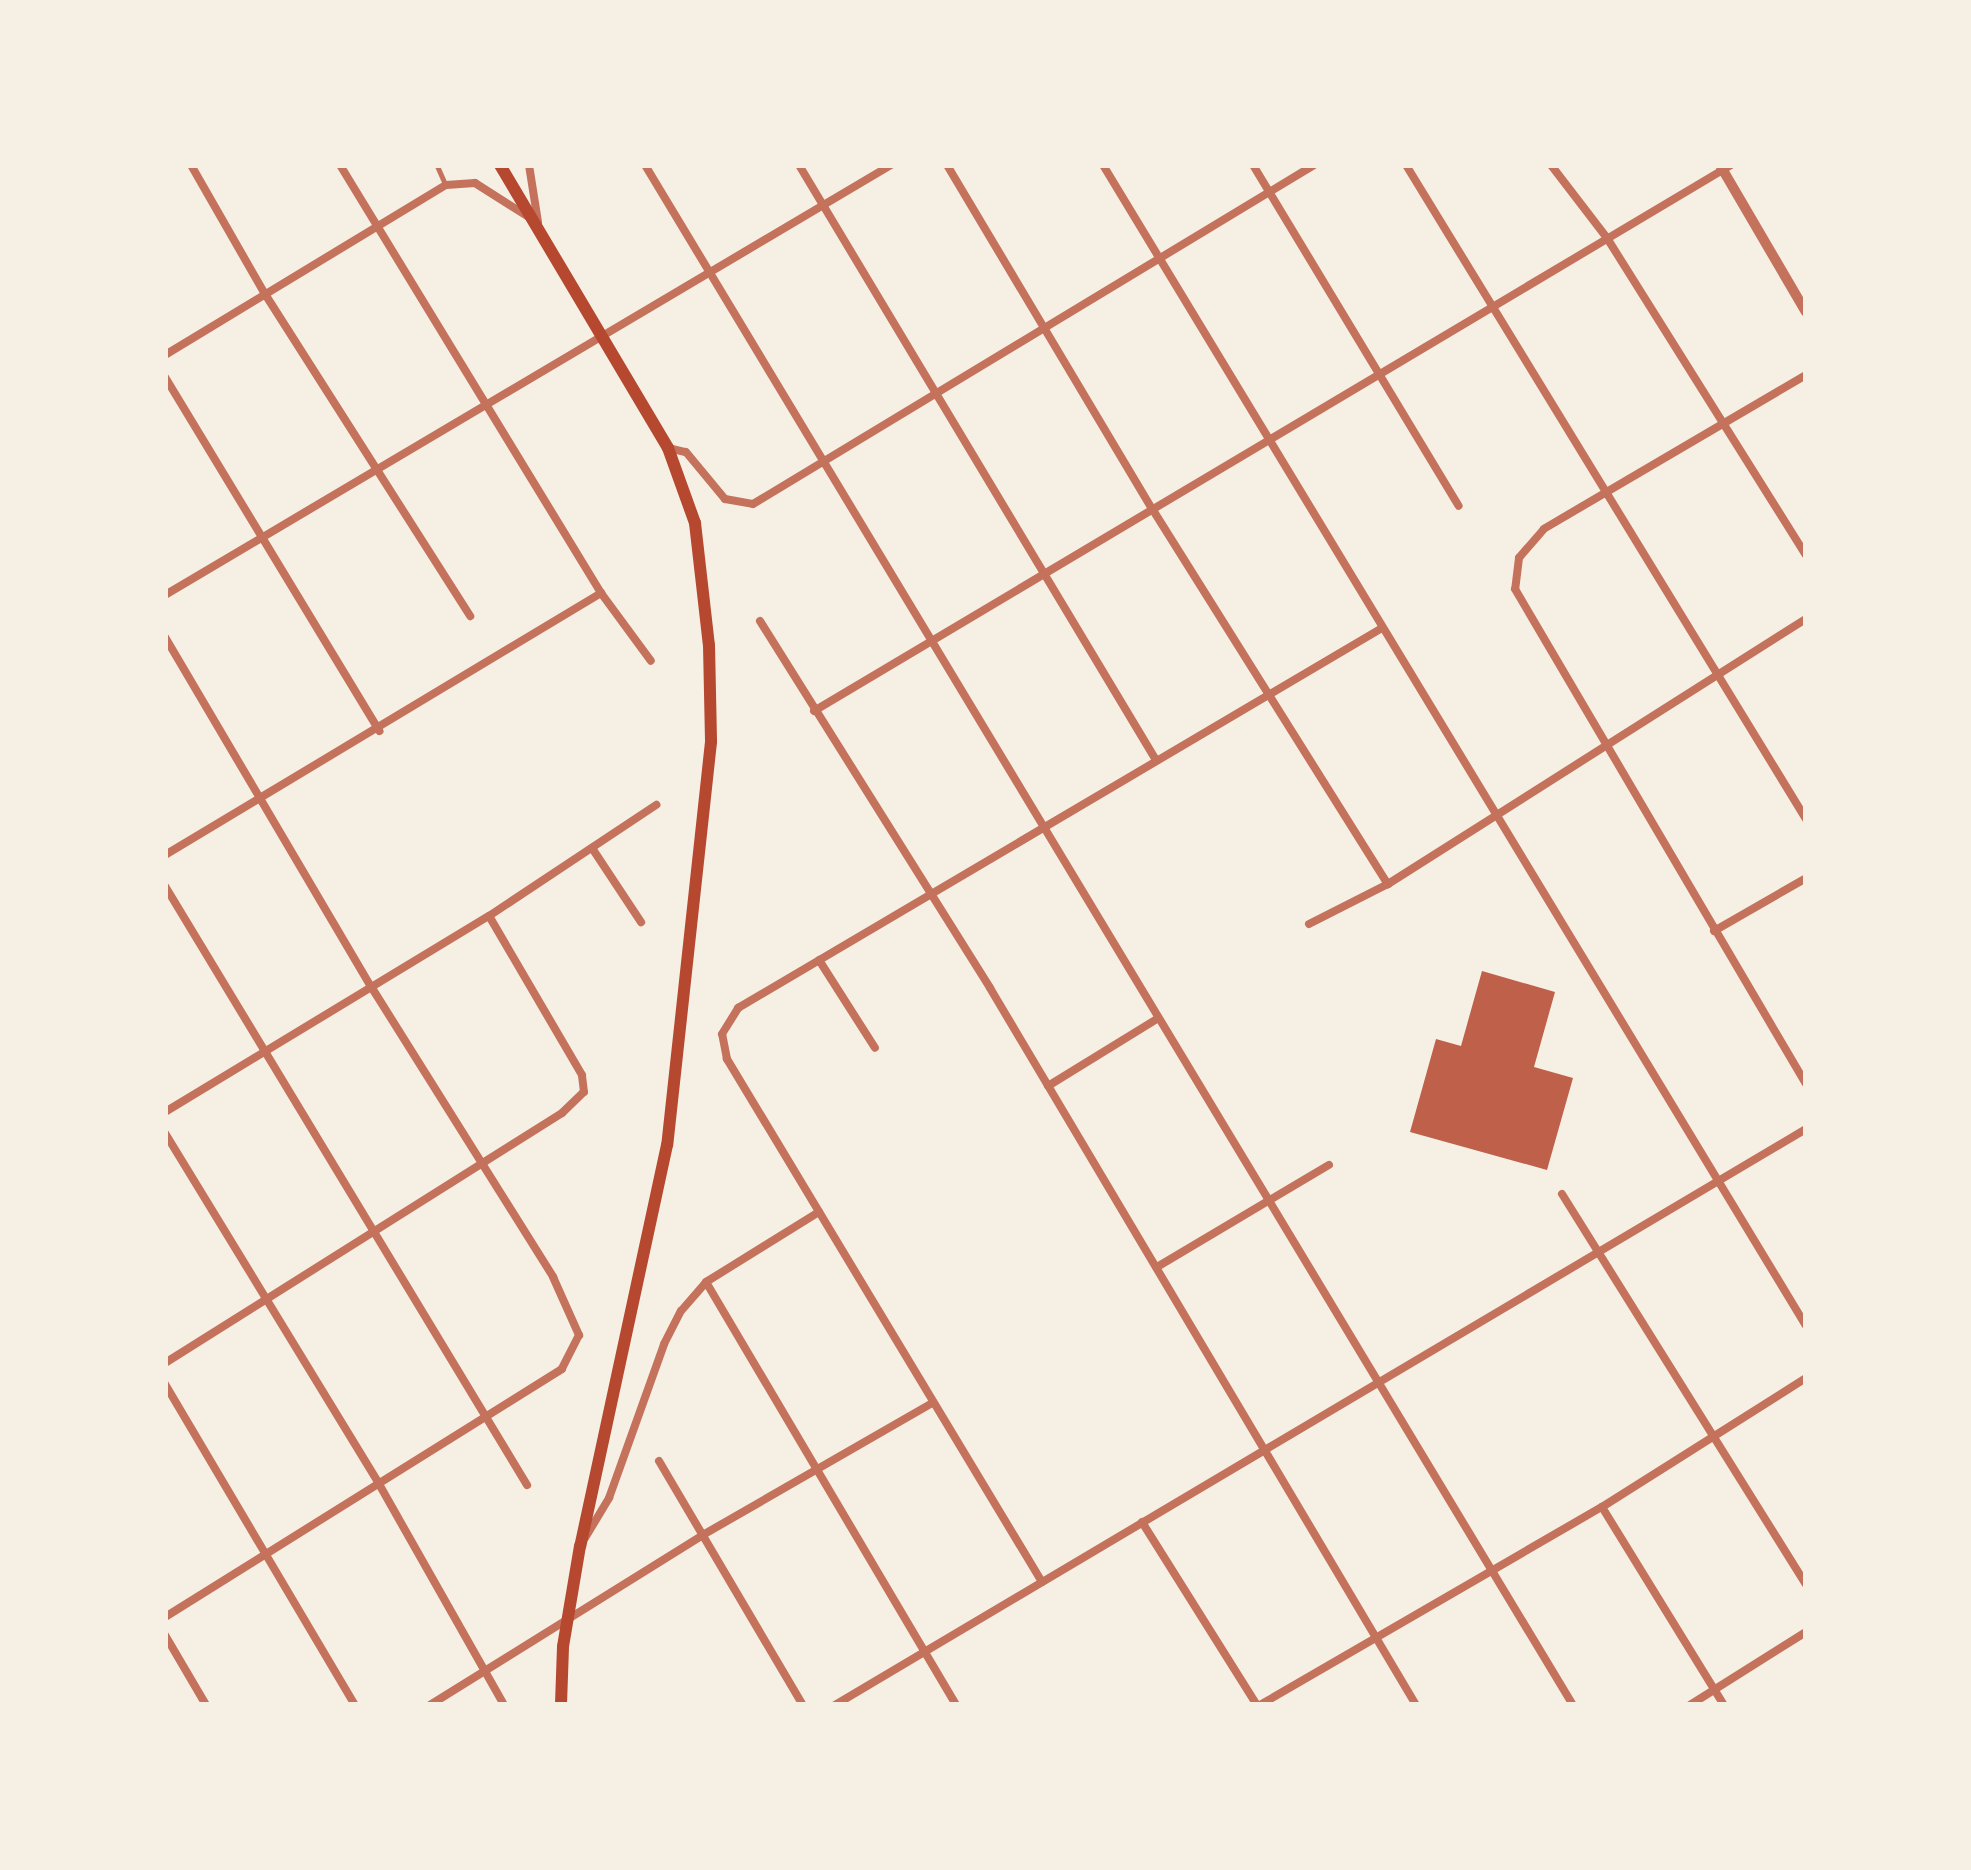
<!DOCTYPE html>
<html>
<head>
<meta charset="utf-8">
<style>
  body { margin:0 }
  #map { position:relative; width:1971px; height:1870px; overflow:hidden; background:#f6efe4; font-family:"Open Sans",sans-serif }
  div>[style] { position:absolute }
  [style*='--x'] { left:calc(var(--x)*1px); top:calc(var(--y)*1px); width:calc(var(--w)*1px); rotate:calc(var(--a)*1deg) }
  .building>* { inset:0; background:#bf614a }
  .service>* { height:4.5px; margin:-2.25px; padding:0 2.25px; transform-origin:2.25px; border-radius:2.25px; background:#c5725c }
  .minor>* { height:8px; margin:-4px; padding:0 4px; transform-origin:4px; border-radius:4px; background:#c5725c }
  .tertiary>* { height:10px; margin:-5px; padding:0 5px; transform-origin:5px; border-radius:5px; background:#c5725c }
  .primary>* { height:12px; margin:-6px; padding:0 6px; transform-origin:6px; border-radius:6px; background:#b5482f }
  span { translate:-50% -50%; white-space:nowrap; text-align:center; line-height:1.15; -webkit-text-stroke:12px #f6efe4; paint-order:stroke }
  .frame { position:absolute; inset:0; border:168px solid #f6efe4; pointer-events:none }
</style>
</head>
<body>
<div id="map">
  <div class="building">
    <i style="clip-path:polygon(1482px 971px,1555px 992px,1534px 1067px,1573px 1078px,1547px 1170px,1410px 1132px,1436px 1039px,1461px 1046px)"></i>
  </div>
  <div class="service">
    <i style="--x:437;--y:165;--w:22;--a:66"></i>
  </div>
  <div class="minor">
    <i style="--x:191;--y:165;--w:149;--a:60.2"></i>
    <i style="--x:265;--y:294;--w:382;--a:57.5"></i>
    <i style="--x:340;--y:165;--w:501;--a:58.62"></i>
    <i style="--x:601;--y:593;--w:84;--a:53.7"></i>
    <i style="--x:529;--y:165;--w:58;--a:81"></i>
    <i style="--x:645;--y:165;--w:1798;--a:58.93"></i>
    <i style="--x:799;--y:165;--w:694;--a:59.04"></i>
    <i style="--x:947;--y:165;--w:402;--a:59.2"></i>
    <i style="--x:1153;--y:510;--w:442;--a:57.9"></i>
    <i style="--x:1103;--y:165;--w:1357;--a:58.8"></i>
    <i style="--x:1253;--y:165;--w:398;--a:58.9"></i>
    <i style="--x:1406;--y:165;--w:767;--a:58.55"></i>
    <i style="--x:1551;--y:165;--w:92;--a:52.5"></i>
    <i style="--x:1607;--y:238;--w:374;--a:57.9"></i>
    <i style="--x:165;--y:355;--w:328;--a:-31.2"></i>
    <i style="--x:446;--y:185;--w:29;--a:-4"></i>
    <i style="--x:475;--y:183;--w:62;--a:32.4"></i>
    <i style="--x:1806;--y:375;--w:304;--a:149.6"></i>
    <i style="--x:1544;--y:529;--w:38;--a:131"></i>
    <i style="--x:1519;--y:558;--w:31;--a:97"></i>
    <i style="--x:1515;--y:589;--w:574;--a:59.55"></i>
    <i style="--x:165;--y:377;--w:414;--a:58.8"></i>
    <i style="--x:668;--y:448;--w:18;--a:13"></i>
    <i style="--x:686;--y:452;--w:61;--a:50.3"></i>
    <i style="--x:725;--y:499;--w:28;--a:10"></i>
    <i style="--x:753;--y:504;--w:655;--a:-31.14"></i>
    <i style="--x:165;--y:595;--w:844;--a:-30.64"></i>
    <i style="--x:760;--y:621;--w:433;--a:57.9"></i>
    <i style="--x:990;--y:988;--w:834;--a:59.28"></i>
    <i style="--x:165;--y:637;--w:407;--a:59.5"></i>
    <i style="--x:372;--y:988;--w:341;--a:57.9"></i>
    <i style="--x:553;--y:1277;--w:64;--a:65.9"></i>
    <i style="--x:579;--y:1335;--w:38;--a:117"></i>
    <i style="--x:562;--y:1369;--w:468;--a:148"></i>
    <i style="--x:814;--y:711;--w:1067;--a:-30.77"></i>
    <i style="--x:592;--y:848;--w:89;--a:56.5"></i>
    <i style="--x:165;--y:855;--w:509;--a:-31"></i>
    <i style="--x:165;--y:886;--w:700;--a:58.85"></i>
    <i style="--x:1309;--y:924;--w:89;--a:-26.9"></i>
    <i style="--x:1388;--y:884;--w:495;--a:-32.4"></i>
    <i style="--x:1714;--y:931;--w:106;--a:-29.9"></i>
    <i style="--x:819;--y:960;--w:104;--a:57.5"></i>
    <i style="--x:1048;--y:1086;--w:128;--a:-31.6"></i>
    <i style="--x:165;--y:1112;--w:379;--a:-31.2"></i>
    <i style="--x:489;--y:916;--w:201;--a:-33.6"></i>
    <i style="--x:165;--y:1133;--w:411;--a:58.6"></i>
    <i style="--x:379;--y:1484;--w:254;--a:60.5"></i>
    <i style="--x:1562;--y:1194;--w:460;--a:58"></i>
    <i style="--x:1157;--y:1267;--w:200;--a:-30.7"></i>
    <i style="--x:706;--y:1282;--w:491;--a:59.4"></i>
    <i style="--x:165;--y:1363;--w:469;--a:-32.2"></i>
    <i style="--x:562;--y:1113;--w:30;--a:-44"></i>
    <i style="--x:584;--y:1092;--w:17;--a:-97"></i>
    <i style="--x:582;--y:1075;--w:184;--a:-120.3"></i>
    <i style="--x:165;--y:1384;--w:373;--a:59.4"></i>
    <i style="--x:659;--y:1461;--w:283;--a:59.5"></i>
    <i style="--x:1602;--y:1507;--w:233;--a:58.4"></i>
    <i style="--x:1142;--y:1522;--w:216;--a:57.9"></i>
    <i style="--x:585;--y:1538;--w:47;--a:-59"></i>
    <i style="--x:609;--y:1498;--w:164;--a:-70.3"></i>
    <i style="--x:664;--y:1344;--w:37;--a:-63"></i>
    <i style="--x:681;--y:1311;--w:38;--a:-49"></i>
    <i style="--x:706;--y:1282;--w:133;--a:-31.8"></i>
    <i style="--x:1042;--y:1582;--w:611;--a:-121.06"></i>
    <i style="--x:727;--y:1059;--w:25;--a:-101"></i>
    <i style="--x:722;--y:1034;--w:31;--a:-58"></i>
    <i style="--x:738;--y:1008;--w:748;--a:-30.54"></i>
    <i style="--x:165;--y:1635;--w:81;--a:59.6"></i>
    <i style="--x:430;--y:1705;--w:319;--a:-31.9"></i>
    <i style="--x:701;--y:1536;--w:265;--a:-29.9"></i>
    <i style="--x:835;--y:1705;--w:1129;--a:-30.68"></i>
    <i style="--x:1260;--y:1705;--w:395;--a:-30.1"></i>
    <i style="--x:1602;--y:1507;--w:241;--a:-32.3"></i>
    <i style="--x:1690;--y:1705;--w:137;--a:-32.2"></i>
  </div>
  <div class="tertiary">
    <i style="--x:1720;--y:165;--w:170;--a:59.7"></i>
  </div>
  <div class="primary">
    <i style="--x:500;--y:165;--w:329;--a:59.3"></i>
    <i style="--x:668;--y:448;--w:80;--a:70.2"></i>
    <i style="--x:695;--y:523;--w:123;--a:83.5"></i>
    <i style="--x:709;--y:645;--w:97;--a:88.8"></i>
    <i style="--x:711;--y:742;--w:405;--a:96.2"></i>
    <i style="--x:667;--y:1145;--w:410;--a:102.2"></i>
    <i style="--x:580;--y:1546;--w:102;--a:99.6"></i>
    <i style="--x:563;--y:1647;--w:58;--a:92"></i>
  </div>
  <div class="frame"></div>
</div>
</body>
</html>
